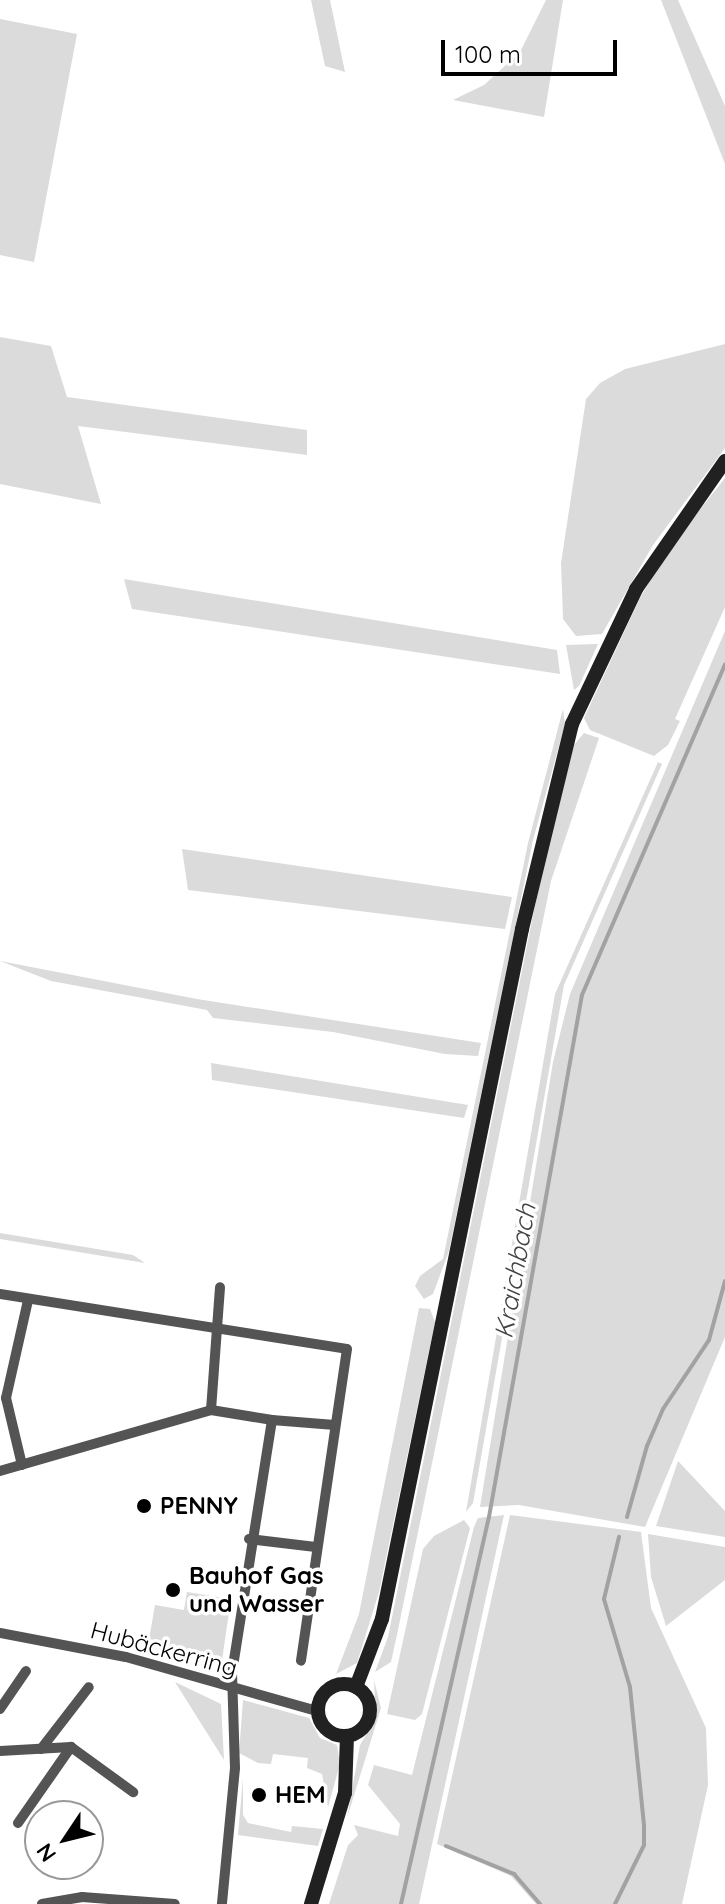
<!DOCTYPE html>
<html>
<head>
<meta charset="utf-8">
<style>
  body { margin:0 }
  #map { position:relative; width:725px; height:1904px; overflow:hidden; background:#fff; font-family:Quicksand,sans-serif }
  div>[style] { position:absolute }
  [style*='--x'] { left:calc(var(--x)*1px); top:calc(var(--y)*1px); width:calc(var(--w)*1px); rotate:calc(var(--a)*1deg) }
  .green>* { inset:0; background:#dbdbdb }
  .stream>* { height:4px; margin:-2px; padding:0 2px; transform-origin:2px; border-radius:2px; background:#a2a2a2 }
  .minor>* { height:10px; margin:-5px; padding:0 5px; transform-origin:5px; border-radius:5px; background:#545454 }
  .secondary>* { height:14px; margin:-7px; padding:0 7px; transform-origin:7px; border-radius:7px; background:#212121 }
  .secondary>.ring { margin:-7px; padding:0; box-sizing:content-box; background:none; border:14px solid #212121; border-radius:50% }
  .dots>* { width:22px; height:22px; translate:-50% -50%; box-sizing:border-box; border:4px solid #fff; border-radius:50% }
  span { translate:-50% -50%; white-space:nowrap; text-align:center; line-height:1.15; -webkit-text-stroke:7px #fff; paint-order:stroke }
  .poi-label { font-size:24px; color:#000; font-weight:700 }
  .left { translate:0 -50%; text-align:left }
  .street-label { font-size:24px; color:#000 }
  .water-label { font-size:26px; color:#434343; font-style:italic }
  .north { position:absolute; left:24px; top:1800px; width:80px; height:80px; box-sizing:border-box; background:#fff; border:2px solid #999; border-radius:50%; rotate:235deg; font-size:22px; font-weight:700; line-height:32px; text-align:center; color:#000 }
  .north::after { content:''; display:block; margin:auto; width:28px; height:36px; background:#000; clip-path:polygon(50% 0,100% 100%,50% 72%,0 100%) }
  .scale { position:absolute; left:441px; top:40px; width:176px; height:36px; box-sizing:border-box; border:4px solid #000; border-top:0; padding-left:10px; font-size:24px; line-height:28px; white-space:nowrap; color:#000; -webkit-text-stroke:6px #fff; paint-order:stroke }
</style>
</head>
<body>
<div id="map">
  <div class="green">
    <i style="clip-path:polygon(311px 0,330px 0,345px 72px,325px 66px)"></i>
    <i style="clip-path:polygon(546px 0,563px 0,544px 117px,453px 100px,484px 85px,520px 52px)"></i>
    <i style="clip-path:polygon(661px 0,678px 0,725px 106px,725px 164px)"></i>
    <i style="clip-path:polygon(0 19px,77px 34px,34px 262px,0 255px)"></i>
    <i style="clip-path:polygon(0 337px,51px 346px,67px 397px,307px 430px,307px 455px,78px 426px,101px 504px,0 484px)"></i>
    <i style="clip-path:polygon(725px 344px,725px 448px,653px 545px,602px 634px,576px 636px,563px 619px,561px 563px,586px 399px,600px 383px,625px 369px)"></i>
    <i style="clip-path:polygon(725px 478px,725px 607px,675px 719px,680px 721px,668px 745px,654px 756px,590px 730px,584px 718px,640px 598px,671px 546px)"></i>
    <i style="clip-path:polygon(124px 579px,557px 650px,560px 674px,132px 609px)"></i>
    <i style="clip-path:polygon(725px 631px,725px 1337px,645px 1527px,519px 1505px,480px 1507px,553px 1062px,570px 994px)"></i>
    <i style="clip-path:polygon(598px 644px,579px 686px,574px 690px,566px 645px)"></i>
    <i style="clip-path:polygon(563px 709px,565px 724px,533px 840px,449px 1251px,433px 1294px,424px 1299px,415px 1286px,420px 1276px,443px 1259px,528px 843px)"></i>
    <i style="clip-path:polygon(584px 733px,599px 738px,551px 881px,398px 1630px,391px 1662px,375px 1672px,388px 1637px,548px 841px,574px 745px)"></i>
    <i style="clip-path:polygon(658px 762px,662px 764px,564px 985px,473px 1503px,466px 1512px,555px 994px)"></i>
    <i style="clip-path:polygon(182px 849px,512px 897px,505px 929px,188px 890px)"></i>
    <i style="clip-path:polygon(0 961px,197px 999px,481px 1043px,478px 1056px,445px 1054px,333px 1032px,213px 1018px,207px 1010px,51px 981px)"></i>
    <i style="clip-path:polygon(211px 1063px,468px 1105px,464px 1118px,212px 1080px)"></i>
    <i style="clip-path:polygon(0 1233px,133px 1255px,145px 1263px,0 1239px)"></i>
    <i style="clip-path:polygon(419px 1308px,430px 1309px,435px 1322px,379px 1592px,357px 1663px,336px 1674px,359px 1614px)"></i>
    <i style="clip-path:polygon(678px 1461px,725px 1511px,725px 1537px,656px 1526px)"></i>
    <i style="clip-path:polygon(504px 1515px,419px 1904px,329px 1904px,348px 1845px,358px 1835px,354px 1825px,398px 1836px,400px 1824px,368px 1785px,374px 1765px,412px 1775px,474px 1527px,478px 1518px)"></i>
    <i style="clip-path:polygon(510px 1515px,641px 1532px,651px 1608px,706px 1728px,708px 1785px,682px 1904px,536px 1904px,511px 1876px,437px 1844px)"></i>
    <i style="clip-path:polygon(464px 1520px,470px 1528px,422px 1714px,415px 1720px,387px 1714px,423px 1549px,434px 1536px)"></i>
    <i style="clip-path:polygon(648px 1534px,725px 1547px,725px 1580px,666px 1626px,651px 1577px)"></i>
    <i style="clip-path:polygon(187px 1592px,231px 1599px,222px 1660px,148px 1645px,155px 1605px,184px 1610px)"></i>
    <i style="clip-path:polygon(374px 1680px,381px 1708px,347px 1818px,360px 1745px,376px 1718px)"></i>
    <i style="clip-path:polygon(175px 1682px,221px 1704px,224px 1760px)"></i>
    <i style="clip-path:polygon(243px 1700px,309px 1718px,320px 1738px,337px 1745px,340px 1764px,328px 1807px,322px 1774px,307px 1768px,308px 1758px,273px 1754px,271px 1764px,258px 1763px,239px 1753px)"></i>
    <i style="clip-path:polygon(243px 1778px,243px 1815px,248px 1823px,291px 1832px,292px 1826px,323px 1829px,318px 1846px,238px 1835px)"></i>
  </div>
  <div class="stream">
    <i style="--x:627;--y:1517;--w:74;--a:-74.3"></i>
    <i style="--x:647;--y:1446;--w:40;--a:-66.6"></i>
    <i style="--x:663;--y:1409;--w:83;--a:-56.3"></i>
    <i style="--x:709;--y:1340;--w:61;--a:-74.8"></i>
    <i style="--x:446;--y:1846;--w:74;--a:22.4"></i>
    <i style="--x:514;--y:1874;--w:40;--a:49"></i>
    <i style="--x:401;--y:1904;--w:397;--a:-77.2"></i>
    <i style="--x:489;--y:1517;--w:530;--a:-79.9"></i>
    <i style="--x:582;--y:995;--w:360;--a:-66.6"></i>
    <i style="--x:615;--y:1904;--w:66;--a:-63.8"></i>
    <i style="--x:644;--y:1845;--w:20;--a:-90"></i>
    <i style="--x:644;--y:1825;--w:139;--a:-95.8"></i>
    <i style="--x:630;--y:1687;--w:92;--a:-106.5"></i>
    <i style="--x:604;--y:1599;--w:64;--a:-76.4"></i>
  </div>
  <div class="minor">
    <i style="--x:0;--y:1294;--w:351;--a:9"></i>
    <i style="--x:347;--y:1349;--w:315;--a:98.4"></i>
    <i style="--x:211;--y:1410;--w:123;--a:-85.8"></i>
    <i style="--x:272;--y:1420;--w:63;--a:4.5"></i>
    <i style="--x:22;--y:1465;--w:69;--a:-103.4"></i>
    <i style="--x:6;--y:1398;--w:100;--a:-77.3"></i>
    <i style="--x:0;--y:1471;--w:220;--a:-16.1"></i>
    <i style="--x:211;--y:1410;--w:62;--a:9.3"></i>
    <i style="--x:272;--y:1420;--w:256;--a:99"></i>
    <i style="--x:232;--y:1673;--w:95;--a:88.2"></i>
    <i style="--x:235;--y:1768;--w:137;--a:95.5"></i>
    <i style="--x:249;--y:1539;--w:67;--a:6.8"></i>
    <i style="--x:0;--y:1633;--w:128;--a:10.8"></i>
    <i style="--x:126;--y:1657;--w:198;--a:15.8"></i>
    <i style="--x:0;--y:1709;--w:46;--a:-55.6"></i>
    <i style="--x:41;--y:1749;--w:78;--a:-52.3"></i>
    <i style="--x:0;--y:1751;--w:71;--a:-3.2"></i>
    <i style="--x:71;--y:1747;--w:77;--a:36"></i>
    <i style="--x:18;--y:1823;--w:93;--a:-55.1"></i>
    <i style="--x:42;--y:1904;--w:41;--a:-9.9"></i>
    <i style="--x:82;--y:1897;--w:93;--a:4.3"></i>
  </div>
  <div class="secondary">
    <i class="ring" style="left:318px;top:1684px;width:38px;height:38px"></i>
    <i style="--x:356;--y:1687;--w:73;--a:-69.1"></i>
    <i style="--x:382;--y:1619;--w:704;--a:-78.53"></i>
    <i style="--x:522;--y:929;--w:211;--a:-76.3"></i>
    <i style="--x:572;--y:724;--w:149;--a:-64.6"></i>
    <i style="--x:636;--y:589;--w:156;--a:-55.2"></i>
    <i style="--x:311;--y:1904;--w:116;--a:-73"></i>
    <i style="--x:345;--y:1793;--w:57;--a:-88"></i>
  </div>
  <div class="dots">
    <i style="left:144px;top:1506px;background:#000"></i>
    <i style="left:173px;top:1590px;background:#000"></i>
    <i style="left:259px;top:1795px;background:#000"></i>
  </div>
  <div class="poi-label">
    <span class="left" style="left:160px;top:1506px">PENNY</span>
    <span class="left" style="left:189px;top:1590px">Bauhof Gas<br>und Wasser</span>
    <span class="left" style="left:275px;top:1795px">HEM</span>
  </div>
  <div class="street-label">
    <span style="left:164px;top:1649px;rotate:15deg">Hubäckerring</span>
  </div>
  <div class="water-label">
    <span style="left:515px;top:1271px;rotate:-80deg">Kraichbach</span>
  </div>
  <div class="north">N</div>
  <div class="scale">100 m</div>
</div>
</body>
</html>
